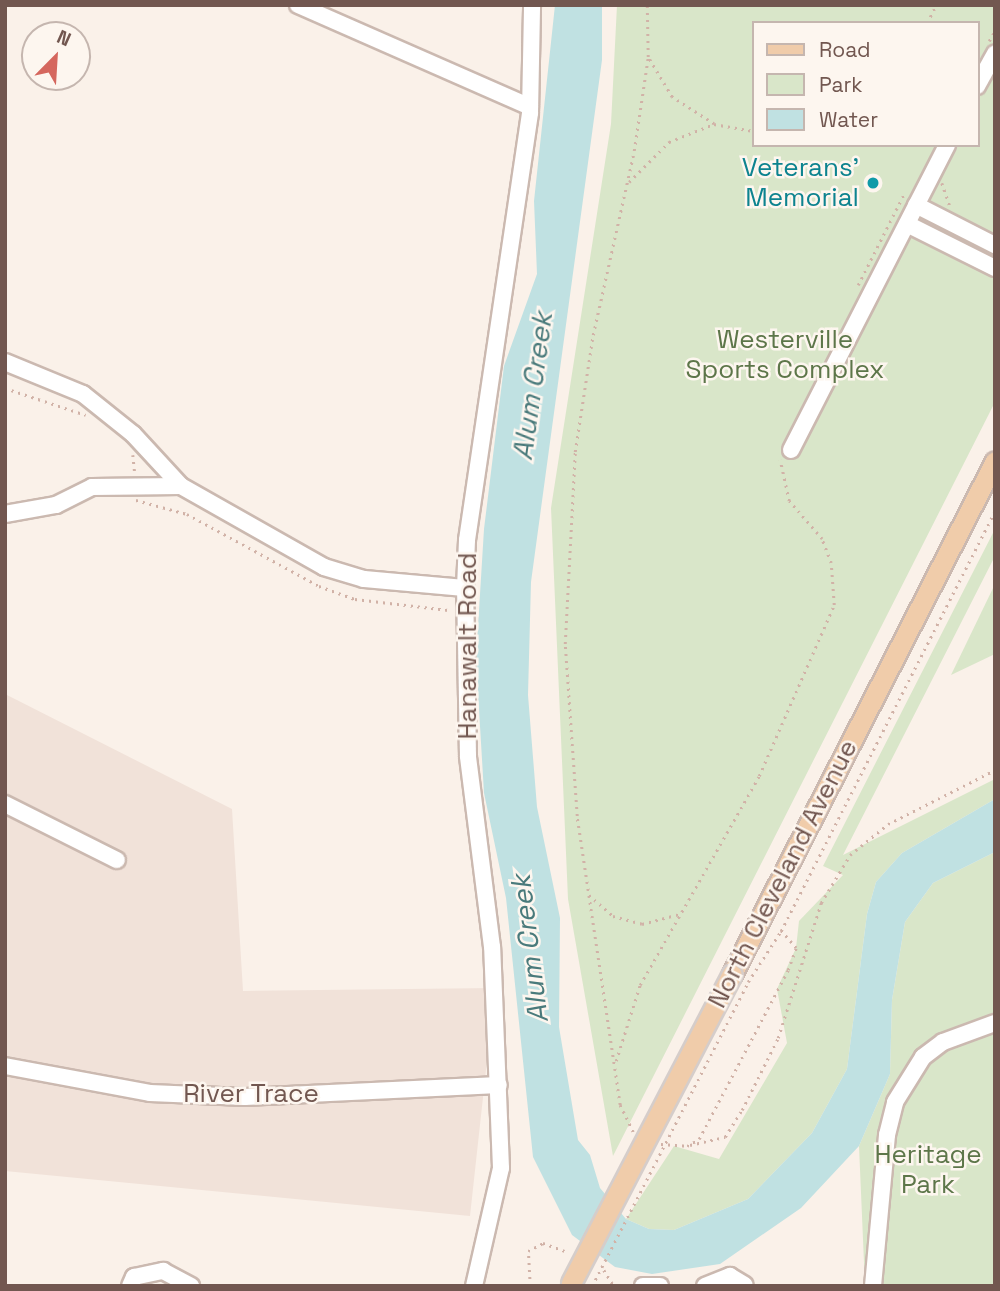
<!DOCTYPE html>
<html>
<head>
<meta charset="utf-8">
<style>
  body { margin:0 }
  #map { position:relative; width:1000px; height:1291px; overflow:hidden; background:#faf1e9; font-family:"Space Grotesk",sans-serif }
  div>[style] { position:absolute }
  [style*='--x'] { left:calc(var(--x)*1px); top:calc(var(--y)*1px); width:calc(var(--w)*1px); rotate:calc(var(--a)*1deg) }
  .residential>* { inset:0; background:#f1e2d9 }
  .green>* { inset:0; background:#d9e6c9 }
  .water>* { inset:0; background:#c0e1e2 }
  .path>* { height:2.5px; margin-top:-1.25px; transform-origin:0; background:repeating-linear-gradient(90deg,#d1b2a7 0 2px,transparent 0 7px) }
  .roads { filter:drop-shadow(2px 0 #cbb9b0) drop-shadow(-2px 0 #cbb9b0) drop-shadow(0 2px #cbb9b0) drop-shadow(0 -2px #cbb9b0) }
  .minor>* { height:16px; margin:-8px; padding:0 8px; transform-origin:8px; border-radius:8px; background:#fff }
  .major>* { height:19px; margin:-9.5px; padding:0 9.5px; transform-origin:9.5px; border-radius:9.5px; background:#f0ccaa }
  .path-bridge>* { height:2.5px; margin-top:-1.25px; transform-origin:0; background:repeating-linear-gradient(90deg,#d1b2a7 0 2px,transparent 0 7px) }
  .bridges { filter:drop-shadow(2px 0 #d5cdca) drop-shadow(-2px 0 #d5cdca) drop-shadow(0 2px #d5cdca) drop-shadow(0 -2px #d5cdca) }
  .major-bridge>* { height:19px; margin:-9.5px; padding:0 9.5px; transform-origin:9.5px; border-radius:9.5px; background:#f0ccaa }
  .dots>* { width:19px; height:19px; translate:-50% -50%; box-sizing:border-box; border:4px solid #fdf6ef; border-radius:50% }
  span { translate:-50% -50%; white-space:nowrap; text-align:center; line-height:1.15; -webkit-text-stroke:5px #fdf6ef; paint-order:stroke }
  .culture-label { font-size:26px; color:#0d838f }
  .right { translate:-100% -50%; text-align:right }
  .park-label { font-size:26px; color:#5d7649 }
  .street-label { font-size:26px; color:#725750 }
  .water-label { font-size:28px; color:#497a7b; font-style:italic }
  .frame { position:absolute; inset:0; border:7px solid #725750; pointer-events:none }
  .legend { position:absolute; left:752px; top:21px; width:228px; height:126px; box-sizing:border-box; background:#fdf6ef; border:2px solid #c5b6af; margin:0; padding:9px 12px; list-style:none; font-size:21px; color:#725750 }
  .legend li { display:flex; align-items:center; gap:14px; height:35px }
  .legend b { width:35px; border:2px solid #c5b6af }
  .north { position:absolute; left:21px; top:21px; width:70px; height:70px; box-sizing:border-box; background:#fdf6ef; border:2px solid #c5b6af; border-radius:50%; rotate:24deg; font-size:19px; font-weight:700; line-height:28px; text-align:center; color:#725750 }
  .north::after { content:''; display:block; margin:auto; width:24px; height:32px; background:#d5675e; clip-path:polygon(50% 0,100% 100%,50% 72%,0 100%) }
</style>
</head>
<body>
<div id="map">
  <div class="residential">
    <i style="clip-path:polygon(5px 694px,232px 809px,243px 991px,495px 988px,470px 1216px,5px 1171px)"></i>
  </div>
  <div class="green">
    <i style="clip-path:polygon(evenodd,617px 5px,995px 5px,995px 402px,613px 1156px,568px 899px,551px 508px,611px 124px,617px 5px,753px 23px,977px 23px,977px 145px,753px 145px,753px 23px)"></i>
    <i style="clip-path:polygon(995px 529px,995px 556px,843px 855px,995px 779px,995px 799px,902px 853px,876px 882px,867px 914px,847px 1069px,812px 1133px,748px 1199px,674px 1230px,649px 1229px,626px 1219px,674px 1146px,719px 1159px,787px 1043px,777px 989px,796px 948px,799px 921px,843px 875px,823px 866px)"></i>
    <i style="clip-path:polygon(995px 584px,995px 654px,951px 675px)"></i>
    <i style="clip-path:polygon(995px 852px,995px 1286px,865px 1286px,859px 1146px,890px 1074px,892px 1000px,905px 922px,933px 883px)"></i>
  </div>
  <div class="water">
    <i style="clip-path:polygon(555px 5px,602px 5px,602px 60px,531px 582px,528px 695px,537px 807px,560px 918px,559px 1027px,578px 1140px,590px 1155px,600px 1188px,626px 1219px,649px 1229px,674px 1230px,748px 1199px,812px 1133px,847px 1069px,867px 914px,876px 882px,902px 853px,995px 799px,995px 852px,933px 883px,905px 922px,892px 1000px,890px 1074px,859px 1146px,801px 1208px,720px 1264px,652px 1274px,615px 1267px,572px 1235px,533px 1157px,506px 898px,484px 793px,476px 659px,484px 529px,504px 366px,537px 274px,534px 201px)"></i>
  </div>
  <div class="path">
    <i style="--x:927;--y:23;--w:20;--a:-63"></i>
    <i style="--x:989;--y:41;--w:12;--a:-59"></i>
    <i style="--x:714;--y:124;--w:40;--a:10"></i>
    <i style="--x:629;--y:182;--w:57;--a:-45"></i>
    <i style="--x:669;--y:142;--w:48;--a:-21.8"></i>
    <i style="--x:714;--y:124;--w:50;--a:-147.3"></i>
    <i style="--x:672;--y:97;--w:47;--a:-121"></i>
    <i style="--x:942;--y:183;--w:24;--a:71"></i>
    <i style="--x:858;--y:285;--w:102;--a:-63.2"></i>
    <i style="--x:5;--y:388;--w:85;--a:18.4"></i>
    <i style="--x:133;--y:455;--w:18;--a:84"></i>
    <i style="--x:136;--y:500;--w:53;--a:15.4"></i>
    <i style="--x:187;--y:514;--w:150;--a:28.6"></i>
    <i style="--x:319;--y:586;--w:38;--a:20"></i>
    <i style="--x:355;--y:599;--w:94;--a:6.7"></i>
    <i style="--x:589;--y:895;--w:32;--a:41"></i>
    <i style="--x:613;--y:916;--w:30;--a:15"></i>
    <i style="--x:642;--y:924;--w:42;--a:-15"></i>
    <i style="--x:748;--y:982;--w:61;--a:-57.1"></i>
    <i style="--x:781;--y:931;--w:471;--a:-63"></i>
    <i style="--x:616;--y:1061;--w:80;--a:-72.5"></i>
    <i style="--x:640;--y:985;--w:241;--a:-60.3"></i>
    <i style="--x:759;--y:776;--w:187;--a:-66.3"></i>
    <i style="--x:834;--y:605;--w:42;--a:-94.1"></i>
    <i style="--x:831;--y:563;--w:26;--a:-111"></i>
    <i style="--x:822;--y:539;--w:50;--a:-131"></i>
    <i style="--x:789;--y:501;--w:42;--a:-102.4"></i>
    <i style="--x:633;--y:1132;--w:30;--a:-116"></i>
    <i style="--x:620;--y:1105;--w:292;--a:-98.5"></i>
    <i style="--x:577;--y:816;--w:172;--a:-94"></i>
    <i style="--x:565;--y:644;--w:192;--a:-87"></i>
    <i style="--x:575;--y:452;--w:118;--a:-81.3"></i>
    <i style="--x:593;--y:335;--w:189;--a:-77.4"></i>
    <i style="--x:634;--y:151;--w:95;--a:-81.5"></i>
    <i style="--x:648;--y:57;--w:52;--a:-91.1"></i>
    <i style="--x:661;--y:1144;--w:26;--a:4"></i>
    <i style="--x:687;--y:1146;--w:14;--a:-30"></i>
    <i style="--x:699;--y:1139;--w:191;--a:-62.2"></i>
    <i style="--x:788;--y:970;--w:23;--a:-70"></i>
    <i style="--x:796;--y:948;--w:23;--a:-131"></i>
    <i style="--x:690;--y:1145;--w:36;--a:-13"></i>
    <i style="--x:725;--y:1137;--w:32;--a:-58"></i>
    <i style="--x:742;--y:1110;--w:80;--a:-63.4"></i>
    <i style="--x:778;--y:1038;--w:142;--a:-72.3"></i>
    <i style="--x:821;--y:903;--w:56;--a:-58.9"></i>
    <i style="--x:850;--y:855;--w:49;--a:-39.2"></i>
    <i style="--x:888;--y:824;--w:120;--a:-26.8"></i>
    <i style="--x:604;--y:1270;--w:19;--a:58"></i>
    <i style="--x:530;--y:1286;--w:35;--a:-93"></i>
    <i style="--x:528;--y:1251;--w:17;--a:-28"></i>
    <i style="--x:543;--y:1243;--w:23;--a:20"></i>
  </div>
  <div class="roads">
    <div class="minor">
      <i style="--x:298;--y:5;--w:253;--a:23.7"></i>
      <i style="--x:977;--y:86;--w:37;--a:-61"></i>
      <i style="--x:916;--y:205;--w:89;--a:26.9"></i>
      <i style="--x:907;--y:224;--w:98;--a:26.6"></i>
      <i style="--x:5;--y:362;--w:84;--a:22.3"></i>
      <i style="--x:83;--y:394;--w:64;--a:38.7"></i>
      <i style="--x:133;--y:434;--w:71;--a:47.3"></i>
      <i style="--x:181;--y:486;--w:164;--a:29.5"></i>
      <i style="--x:324;--y:567;--w:42;--a:16.7"></i>
      <i style="--x:364;--y:579;--w:101;--a:5.1"></i>
      <i style="--x:791;--y:450;--w:343;--a:-62.9"></i>
      <i style="--x:5;--y:514;--w:52;--a:-10"></i>
      <i style="--x:56;--y:505;--w:40;--a:-26.6"></i>
      <i style="--x:92;--y:487;--w:89;--a:-0.6"></i>
      <i style="--x:5;--y:804;--w:125;--a:26.6"></i>
      <i style="--x:5;--y:1066;--w:147;--a:10.5"></i>
      <i style="--x:150;--y:1093;--w:95;--a:2.4"></i>
      <i style="--x:245;--y:1097;--w:254;--a:-2.7"></i>
      <i style="--x:130;--y:1286;--w:10;--a:-66"></i>
      <i style="--x:134;--y:1277;--w:30;--a:-12"></i>
      <i style="--x:163;--y:1271;--w:32;--a:28"></i>
      <i style="--x:474;--y:1286;--w:121;--a:-77.1"></i>
      <i style="--x:501;--y:1168;--w:221;--a:-92.3"></i>
      <i style="--x:492;--y:947;--w:193;--a:-97.2"></i>
      <i style="--x:468;--y:756;--w:168;--a:-91"></i>
      <i style="--x:465;--y:588;--w:48;--a:-87.6"></i>
      <i style="--x:467;--y:540;--w:432;--a:-81.6"></i>
      <i style="--x:530;--y:113;--w:108;--a:-88.9"></i>
      <i style="--x:643;--y:1286;--w:17;--a:0"></i>
      <i style="--x:705;--y:1286;--w:27;--a:-22"></i>
      <i style="--x:730;--y:1276;--w:17;--a:31"></i>
      <i style="--x:873;--y:1286;--w:152;--a:-84.7"></i>
      <i style="--x:887;--y:1135;--w:34;--a:-76"></i>
      <i style="--x:895;--y:1102;--w:53;--a:-58.1"></i>
      <i style="--x:923;--y:1057;--w:25;--a:-37"></i>
      <i style="--x:943;--y:1042;--w:55;--a:-20.1"></i>
    </div>
    <div class="major">
      <i style="--x:732;--y:974;--w:576;--a:-62.86"></i>
    </div>
  </div>
  <div class="path-bridge">
    <i style="--x:592;--y:1286;--w:342;--a:-62.8"></i>
  </div>
  <div class="bridges">
    <div class="major-bridge">
      <i style="--x:571;--y:1283;--w:348;--a:-62.5"></i>
    </div>
  </div>
  <div class="dots">
    <i style="left:873px;top:183px;background:#0f9aa8"></i>
  </div>
  <div class="culture-label">
    <span class="right" style="left:859px;top:183px">Veterans'<br>Memorial</span>
  </div>
  <div class="park-label">
    <span style="left:785px;top:355px">Westerville<br>Sports Complex</span>
    <span style="left:928px;top:1170px">Heritage<br>Park</span>
  </div>
  <div class="street-label">
    <span style="left:468px;top:646px;rotate:-90deg">Hanawalt Road</span>
    <span style="left:783px;top:874px;rotate:-63deg">North Cleveland Avenue</span>
    <span style="left:251px;top:1094px">River Trace</span>
  </div>
  <div class="water-label">
    <span style="left:532px;top:386px;rotate:-82deg">Alum Creek</span>
    <span style="left:529px;top:949px;rotate:-97deg">Alum Creek</span>
  </div>
  <div class="frame"></div>
  <ul class="legend">
  <li><b style="height:9px;background:#f0ccaa"></b>Road</li>
  <li><b style="height:19px;background:#d9e6c9"></b>Park</li>
  <li><b style="height:19px;background:#c0e1e2"></b>Water</li>
  </ul>
  <div class="north">N</div>
</div>
</body>
</html>
